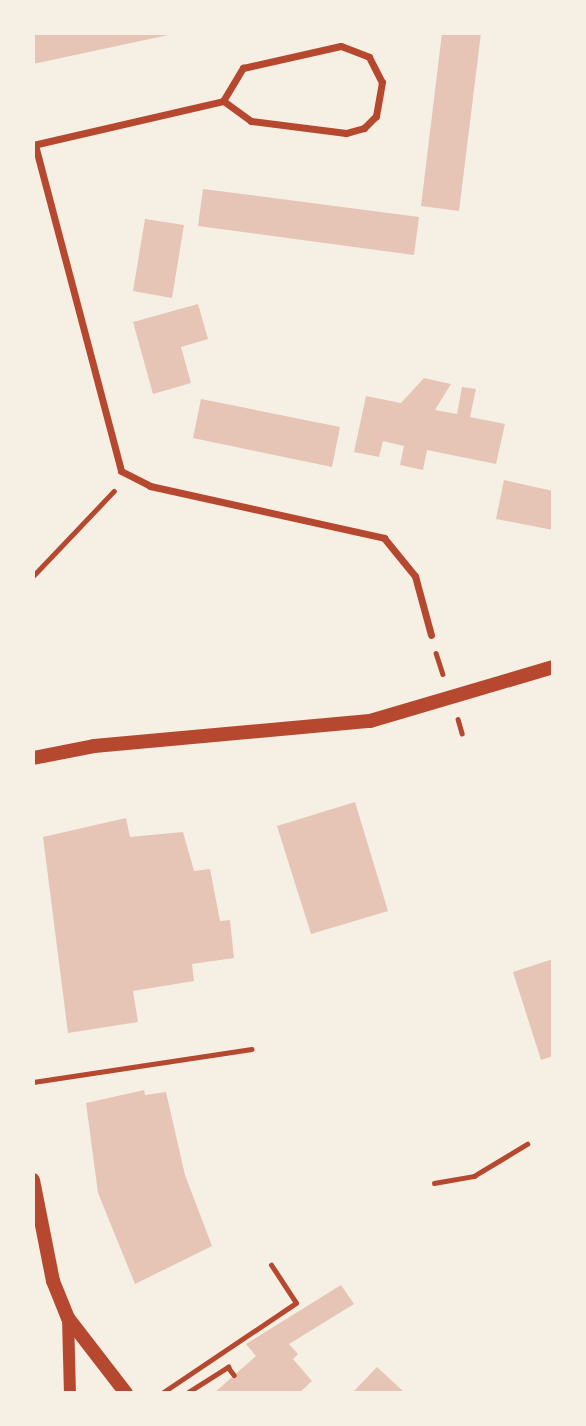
<!DOCTYPE html>
<html>
<head>
<meta charset="utf-8">
<style>
  body { margin:0 }
  #map { position:relative; width:586px; height:1426px; overflow:hidden; background:#f6efe4; font-family:Ubuntu,sans-serif }
  div>[style] { position:absolute }
  [style*='--x'] { left:calc(var(--x)*1px); top:calc(var(--y)*1px); width:calc(var(--w)*1px); rotate:calc(var(--a)*1deg) }
  .building>* { inset:0; background:#e6c5b7 }
  .path>* { height:4.5px; margin:-2.25px; padding:0 2.25px; transform-origin:2.25px; border-radius:2.25px; background:#b5482f }
  .service>* { height:5px; margin:-2.5px; padding:0 2.5px; transform-origin:2.5px; border-radius:2.5px; background:#b5482f }
  .minor>* { height:7px; margin:-3.5px; padding:0 3.5px; transform-origin:3.5px; border-radius:3.5px; background:#b5482f }
  .tertiary>* { height:12px; margin:-6px; padding:0 6px; transform-origin:6px; border-radius:6px; background:#b5482f }
  .secondary>* { height:14px; margin:-7px; padding:0 7px; transform-origin:7px; border-radius:7px; background:#b5482f }
  span { translate:-50% -50%; white-space:nowrap; text-align:center; line-height:1.15; -webkit-text-stroke:5px #f6efe4; paint-order:stroke }
  .frame { position:absolute; inset:0; border:35px solid #f6efe4; pointer-events:none }
</style>
</head>
<body>
<div id="map">
  <div class="building">
    <i style="clip-path:polygon(33px 33px,173px 33px,173px 34px,33px 64px)"></i>
    <i style="clip-path:polygon(442px 33px,481px 33px,459px 211px,421px 206px)"></i>
    <i style="clip-path:polygon(203px 189px,419px 217px,414px 255px,198px 226px)"></i>
    <i style="clip-path:polygon(145px 219px,184px 225px,172px 298px,133px 291px)"></i>
    <i style="clip-path:polygon(198px 304px,208px 339px,181px 347px,191px 383px,153px 394px,133px 322px)"></i>
    <i style="clip-path:polygon(424px 378px,451px 384px,435px 410px,457px 414px,462px 387px,476px 389px,470px 417px,505px 424px,496px 464px,427px 450px,423px 470px,400px 465px,404px 446px,383px 441px,379px 457px,354px 452px,366px 396px,401px 403px)"></i>
    <i style="clip-path:polygon(201px 399px,340px 427px,332px 467px,193px 438px)"></i>
    <i style="clip-path:polygon(504px 480px,553px 491px,553px 530px,496px 519px)"></i>
    <i style="clip-path:polygon(355px 802px,388px 911px,311px 934px,277px 826px)"></i>
    <i style="clip-path:polygon(126px 818px,130px 837px,183px 832px,194px 871px,210px 869px,220px 921px,230px 920px,234px 958px,192px 964px,194px 981px,133px 991px,138px 1022px,68px 1033px,43px 837px)"></i>
    <i style="clip-path:polygon(553px 959px,553px 1056px,541px 1060px,513px 972px)"></i>
    <i style="clip-path:polygon(144px 1090px,145px 1095px,166px 1092px,185px 1175px,212px 1246px,135px 1284px,98px 1193px,86px 1103px)"></i>
    <i style="clip-path:polygon(341px 1285px,354px 1304px,289px 1344px,298px 1354px,293px 1359px,312px 1381px,299px 1393px,214px 1393px,256px 1356px,246px 1344px)"></i>
    <i style="clip-path:polygon(377px 1367px,405px 1393px,352px 1393px)"></i>
  </div>
  <div class="path">
    <i style="--x:33;--y:576;--w:117;--a:-46.4"></i>
    <i style="--x:436;--y:653;--w:22;--a:72"></i>
    <i style="--x:458;--y:719;--w:15;--a:74"></i>
    <i style="--x:434;--y:1183;--w:41;--a:-9.9"></i>
    <i style="--x:474;--y:1176;--w:62;--a:-31.1"></i>
    <i style="--x:162;--y:1393;--w:161;--a:-33.9"></i>
    <i style="--x:296;--y:1303;--w:45;--a:-123.3"></i>
    <i style="--x:187;--y:1393;--w:49;--a:-32.4"></i>
    <i style="--x:228;--y:1367;--w:10;--a:53"></i>
  </div>
  <div class="service">
    <i style="--x:33;--y:1082;--w:221;--a:-8.6"></i>
  </div>
  <div class="minor">
    <i style="--x:33;--y:145;--w:195;--a:-13"></i>
    <i style="--x:223;--y:101;--w:39;--a:-59"></i>
    <i style="--x:243;--y:68;--w:100;--a:-12.7"></i>
    <i style="--x:341;--y:46;--w:30;--a:21"></i>
    <i style="--x:369;--y:57;--w:28;--a:63"></i>
    <i style="--x:382;--y:82;--w:35;--a:100"></i>
    <i style="--x:376;--y:116;--w:17;--a:135"></i>
    <i style="--x:364;--y:128;--w:19;--a:164"></i>
    <i style="--x:346;--y:133;--w:96;--a:-172.8"></i>
    <i style="--x:251;--y:121;--w:34;--a:-144"></i>
    <i style="--x:35;--y:145;--w:337;--a:75.2"></i>
    <i style="--x:121;--y:471;--w:33;--a:27"></i>
    <i style="--x:150;--y:486;--w:240;--a:12.5"></i>
    <i style="--x:384;--y:538;--w:49;--a:50.8"></i>
    <i style="--x:415;--y:576;--w:61;--a:74.8"></i>
  </div>
  <div class="tertiary">
    <i style="--x:68;--y:1318;--w:75;--a:88.5"></i>
  </div>
  <div class="secondary">
    <i style="--x:33;--y:758;--w:62;--a:-11.1"></i>
    <i style="--x:94;--y:746;--w:277;--a:-5.2"></i>
    <i style="--x:370;--y:721;--w:191;--a:-16.4"></i>
    <i style="--x:33;--y:1180;--w:103;--a:78.8"></i>
    <i style="--x:53;--y:1281;--w:40;--a:68"></i>
    <i style="--x:68;--y:1318;--w:95;--a:52.3"></i>
  </div>
  <div class="frame"></div>
</div>
</body>
</html>
